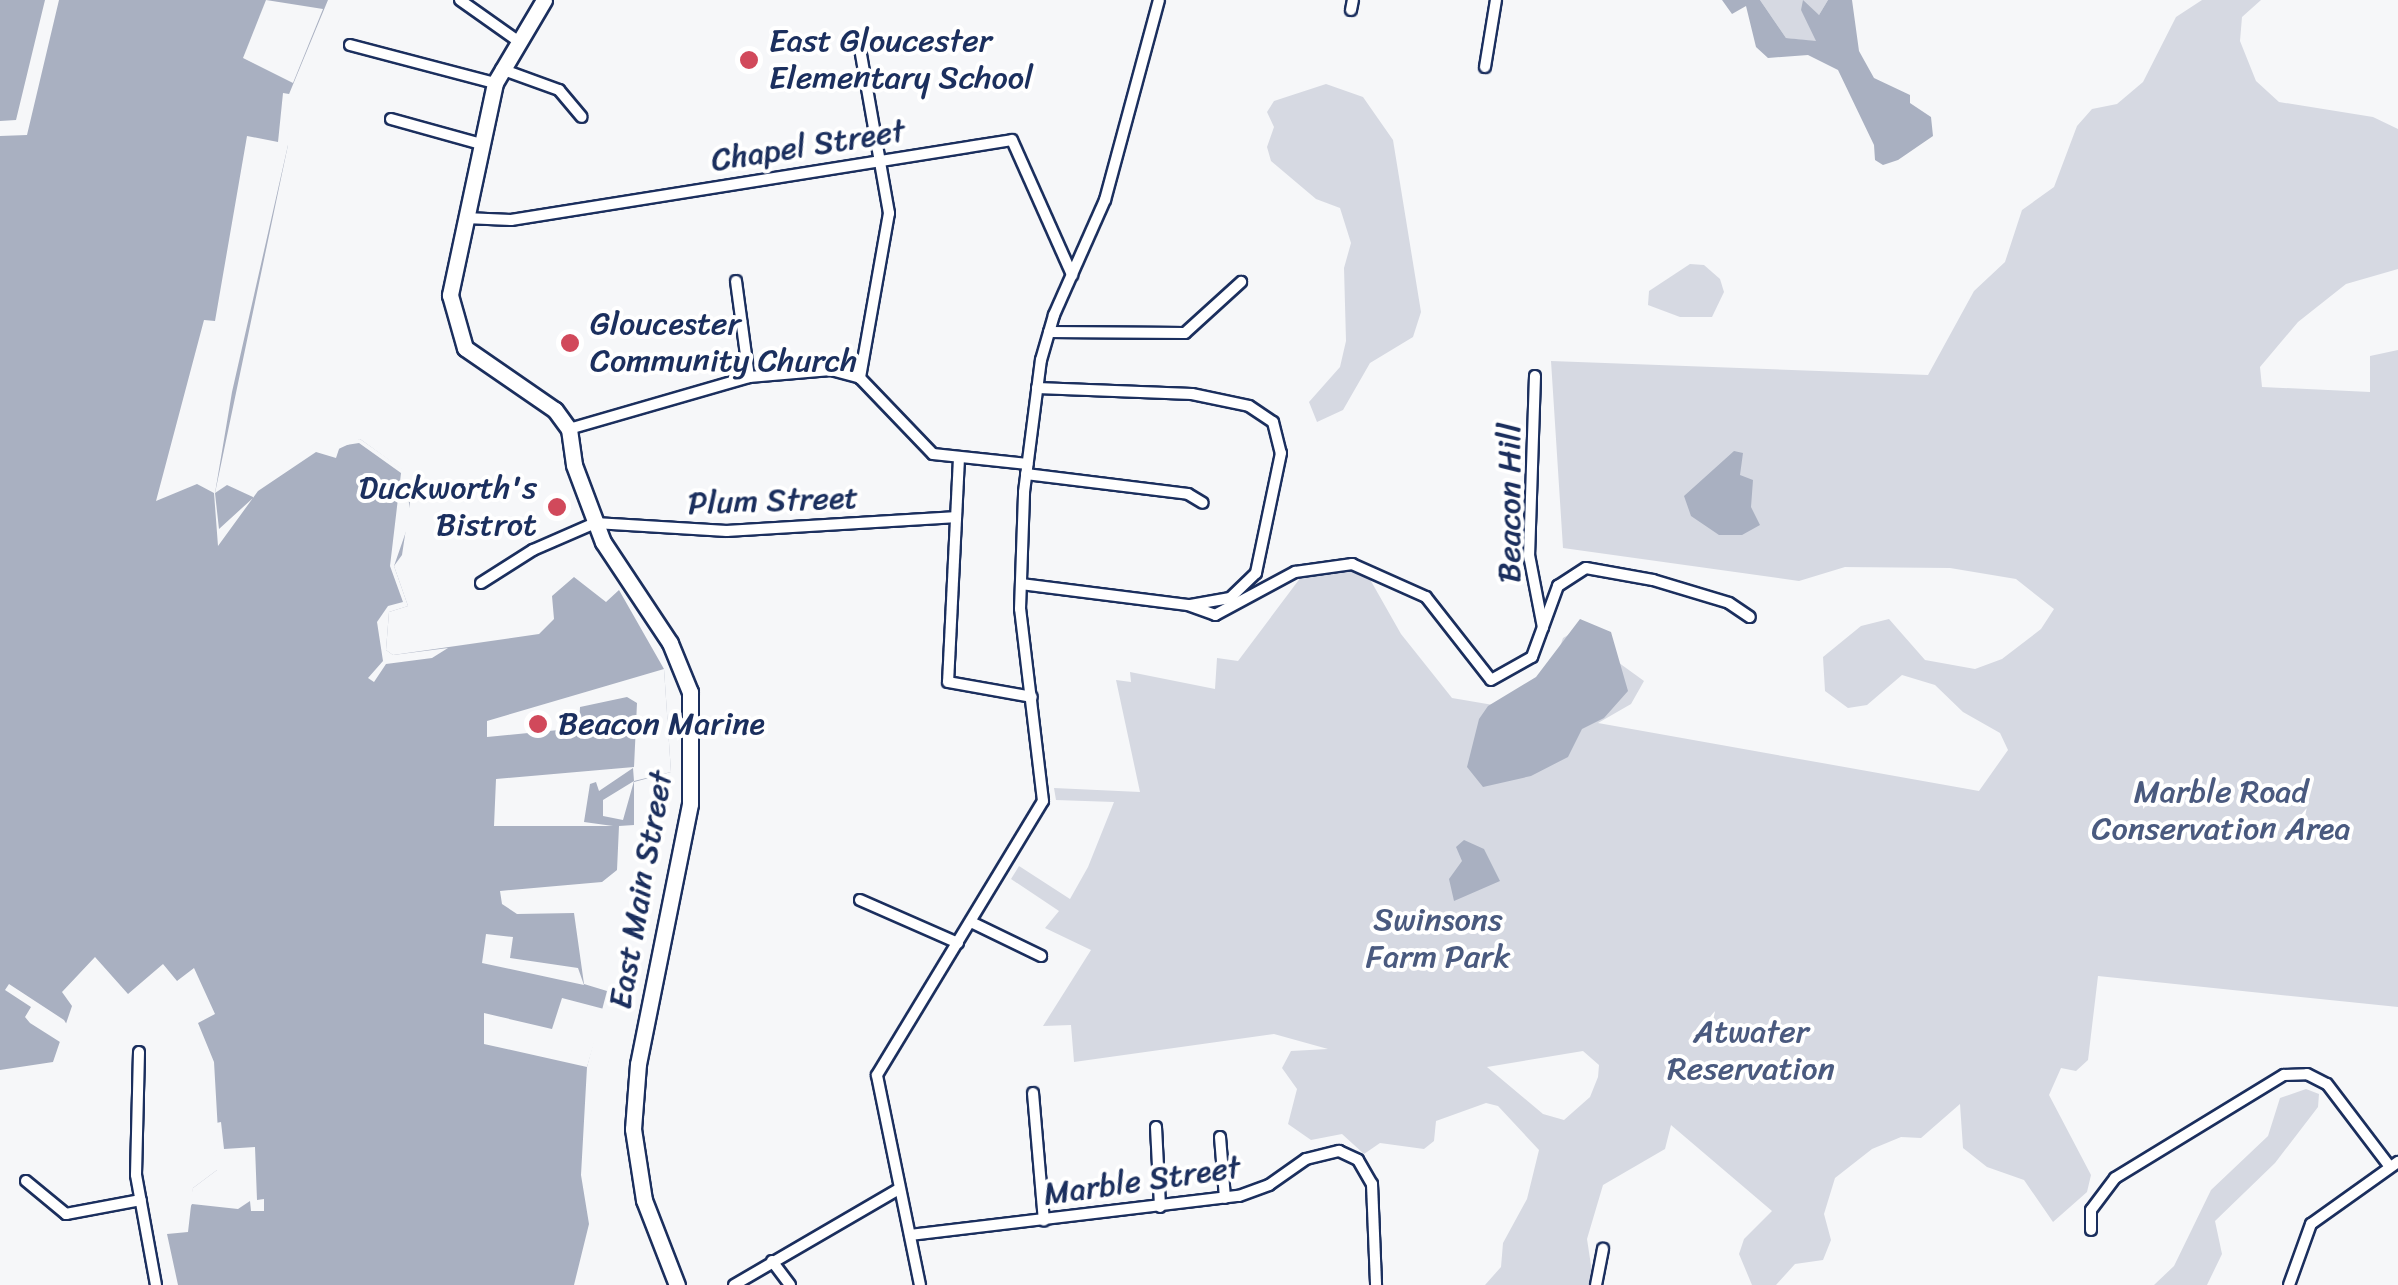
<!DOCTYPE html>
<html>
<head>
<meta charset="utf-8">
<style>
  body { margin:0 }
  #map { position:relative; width:2398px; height:1285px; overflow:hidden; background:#f6f7f9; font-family:Sriracha,sans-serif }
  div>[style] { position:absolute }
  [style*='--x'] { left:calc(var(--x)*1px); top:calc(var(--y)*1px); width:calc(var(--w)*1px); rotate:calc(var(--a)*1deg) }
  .green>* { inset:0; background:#d6d9e2 }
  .water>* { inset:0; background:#a9b0c1 }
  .pier>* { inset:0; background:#f6f7f9 }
  .roads { filter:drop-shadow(2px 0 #1b2f5e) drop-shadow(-2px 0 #1b2f5e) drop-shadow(0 2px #1b2f5e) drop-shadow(0 -2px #1b2f5e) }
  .street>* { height:10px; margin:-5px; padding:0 5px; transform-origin:5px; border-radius:5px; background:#fff }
  .secondary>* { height:15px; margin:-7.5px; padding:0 7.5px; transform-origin:7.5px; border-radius:7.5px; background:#fff }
  .dots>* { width:28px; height:28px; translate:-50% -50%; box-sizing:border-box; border:5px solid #fff; border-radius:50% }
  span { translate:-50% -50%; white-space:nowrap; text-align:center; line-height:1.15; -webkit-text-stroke:8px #fff; paint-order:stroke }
  .poi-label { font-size:32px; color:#1b2f5e }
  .left { translate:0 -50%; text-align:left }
  .right { translate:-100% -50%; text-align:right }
  .street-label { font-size:32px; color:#1b2f5e }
  .park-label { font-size:32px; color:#4a5a7f }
</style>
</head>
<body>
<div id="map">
  <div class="green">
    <i style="clip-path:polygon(1760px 0,1828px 0,1819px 15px,1801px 9px,1818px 42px,1786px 38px)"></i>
    <i style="clip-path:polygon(evenodd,2202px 0,2261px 0,2242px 17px,2240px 41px,2256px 81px,2279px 102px,2373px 117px,2398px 129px,2398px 269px,2346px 284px,2298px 322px,2260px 367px,2262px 387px,2370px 392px,2370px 356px,2398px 350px,2398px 1007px,2098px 976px,2088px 1060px,2076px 1071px,2061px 1068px,2049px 1095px,2091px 1175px,2087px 1192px,2053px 1222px,2024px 1180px,1987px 1167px,1963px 1148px,1960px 1104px,1921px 1138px,1901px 1137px,1872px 1149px,1835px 1178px,1824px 1214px,1831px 1240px,1823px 1260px,1795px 1264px,1776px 1285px,1752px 1285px,1739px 1254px,1744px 1239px,1772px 1211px,1671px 1125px,1665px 1149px,1603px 1185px,1587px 1239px,1594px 1285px,1485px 1285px,1501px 1267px,1503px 1243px,1527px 1199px,1539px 1150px,1498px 1106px,1486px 1103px,1436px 1121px,1434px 1141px,1424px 1149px,1380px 1143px,1364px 1154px,1342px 1134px,1311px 1140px,1288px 1124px,1297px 1089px,1282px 1068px,1291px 1051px,1328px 1049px,1274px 1034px,1074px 1062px,1071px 1025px,1043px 1026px,1091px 950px,1045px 928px,1059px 911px,1011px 879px,1019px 866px,1070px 899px,1088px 867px,1114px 802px,1056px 800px,1054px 788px,1140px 792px,1116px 680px,1131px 682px,1130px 672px,1215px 689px,1217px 658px,1238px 661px,1301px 577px,1363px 567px,1401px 634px,1452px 698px,1499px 706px,1554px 664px,1563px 638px,1575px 631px,1644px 681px,1631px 704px,1598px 723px,1979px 791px,2008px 750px,2000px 733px,1963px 712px,1935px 685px,1902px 675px,1867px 705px,1848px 708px,1825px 691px,1823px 657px,1861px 626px,1889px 619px,1925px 660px,1975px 669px,2002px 659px,2041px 629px,2054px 609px,2016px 579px,1950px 568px,1845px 567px,1799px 581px,1563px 548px,1551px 361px,1928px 375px,1974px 291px,2005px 262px,2022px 210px,2054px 187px,2077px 126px,2092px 109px,2117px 104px,2143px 82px,2176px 17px,2202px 0,1583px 1051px,1599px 1065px,1598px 1077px,1590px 1097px,1564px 1120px,1543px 1114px,1487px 1067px,1583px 1051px)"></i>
    <i style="clip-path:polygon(1326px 84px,1363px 97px,1393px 140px,1421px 312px,1413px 337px,1370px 363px,1343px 410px,1317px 422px,1309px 402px,1340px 367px,1346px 341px,1344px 268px,1351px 243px,1340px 208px,1316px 199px,1271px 161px,1267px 147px,1274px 127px,1267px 112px,1274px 101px)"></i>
    <i style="clip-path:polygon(1690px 264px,1704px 265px,1720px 279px,1724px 292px,1712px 317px,1680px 317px,1648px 305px,1649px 291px)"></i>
    <i style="clip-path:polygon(2306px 1089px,2319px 1094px,2318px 1107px,2275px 1163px,2215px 1221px,2222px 1254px,2207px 1285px,2154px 1285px,2174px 1266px,2211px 1190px,2268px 1136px,2280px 1098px)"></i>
  </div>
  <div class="water">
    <i style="clip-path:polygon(0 0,328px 0,287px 99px,288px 145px,215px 493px,227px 485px,253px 497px,257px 487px,316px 450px,332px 452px,360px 439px,403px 470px,410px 502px,402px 555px,394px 566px,408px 606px,389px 612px,386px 650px,393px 655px,539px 634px,554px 619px,552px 596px,574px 577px,606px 602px,619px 590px,664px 669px,671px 772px,634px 782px,634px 825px,619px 826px,617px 870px,602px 882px,500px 891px,502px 904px,517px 914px,574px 913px,584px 984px,607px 991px,587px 1067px,581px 1175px,589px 1224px,574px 1285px,178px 1285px,167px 1234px,188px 1232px,193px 1188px,217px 1170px,219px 1149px,214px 1062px,198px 1023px,215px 1014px,194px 968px,177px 981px,163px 964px,128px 994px,95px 957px,62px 992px,72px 1006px,53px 1062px,0 1070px)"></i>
    <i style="clip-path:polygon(1722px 0,1760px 0,1786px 38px,1816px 41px,1801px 10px,1803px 0,1819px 15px,1828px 0,1852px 0,1859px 51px,1874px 78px,1910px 95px,1910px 103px,1931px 117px,1933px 136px,1898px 160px,1883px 165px,1875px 160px,1874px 145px,1838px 70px,1808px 55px,1768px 58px,1756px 47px,1746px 6px,1732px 14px)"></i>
    <i style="clip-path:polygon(1734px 451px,1743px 453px,1740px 475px,1753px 480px,1751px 507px,1760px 525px,1742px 535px,1719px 535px,1691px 516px,1684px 496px)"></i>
    <i style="clip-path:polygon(1580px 619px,1611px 632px,1628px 691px,1604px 718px,1582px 729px,1568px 757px,1531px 776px,1483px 787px,1467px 767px,1479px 719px,1488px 706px,1536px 677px)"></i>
    <i style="clip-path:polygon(1464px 840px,1484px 849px,1500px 881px,1454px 901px,1449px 879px,1462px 861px,1456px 847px)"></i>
  </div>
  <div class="pier">
    <i style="clip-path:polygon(45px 0,59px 0,27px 135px,0 136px,0 121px,16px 120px)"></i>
    <i style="clip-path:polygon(266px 0,323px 9px,293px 83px,243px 58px)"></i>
    <i style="clip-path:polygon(283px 93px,289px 94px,288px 145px,232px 392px,215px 493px,219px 529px,253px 498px,253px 487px,314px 448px,360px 439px,407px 472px,410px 520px,394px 566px,408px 606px,389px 612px,386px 650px,393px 655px,448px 648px,432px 658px,386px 664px,374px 682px,368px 678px,383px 661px,377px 622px,388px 606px,403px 602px,390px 566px,401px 473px,359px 443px,340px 446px,336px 458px,316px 452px,258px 491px,218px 546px,214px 493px,197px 484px,156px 501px,204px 320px,215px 321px,247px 136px,278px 142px)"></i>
    <i style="clip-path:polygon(664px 669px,671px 772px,634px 781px,623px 820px,603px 816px,603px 800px,634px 781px,633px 768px,599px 791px,596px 782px,590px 784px,584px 822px,613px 826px,494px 826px,496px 779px,634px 767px,637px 703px,627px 697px,580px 707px,579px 728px,487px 737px,487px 721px)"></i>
    <i style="clip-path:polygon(486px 934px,513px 937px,510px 958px,578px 968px,584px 985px,482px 963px)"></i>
    <i style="clip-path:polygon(9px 984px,64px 1020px,69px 1028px,60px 1042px,30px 1023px,25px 1017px,31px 1007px,5px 990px)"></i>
    <i style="clip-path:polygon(562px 998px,604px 1009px,587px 1067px,484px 1044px,484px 1013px,552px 1029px)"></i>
    <i style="clip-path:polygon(221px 1122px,224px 1149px,255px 1147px,257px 1200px,264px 1199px,264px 1211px,251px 1211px,250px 1201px,238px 1209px,192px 1204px,187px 1213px,193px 1188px,217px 1170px,211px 1124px)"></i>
  </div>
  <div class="roads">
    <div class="street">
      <i style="--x:460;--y:0;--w:71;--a:35.3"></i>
      <i style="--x:1351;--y:10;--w:10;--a:-79"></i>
      <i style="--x:859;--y:43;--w:173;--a:80"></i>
      <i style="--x:889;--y:213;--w:168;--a:100"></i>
      <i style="--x:350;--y:45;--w:150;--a:14.7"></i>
      <i style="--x:1485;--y:67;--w:68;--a:-80.7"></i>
      <i style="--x:501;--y:69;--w:62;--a:19.9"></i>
      <i style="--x:559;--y:90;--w:35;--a:50"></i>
      <i style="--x:391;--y:119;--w:93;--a:15.5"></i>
      <i style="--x:465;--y:218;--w:46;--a:2.5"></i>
      <i style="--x:511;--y:220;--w:507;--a:-9.07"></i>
      <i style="--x:1012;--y:140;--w:148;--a:66"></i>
      <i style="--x:736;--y:281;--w:97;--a:82.3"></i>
      <i style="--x:1049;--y:332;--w:136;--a:0.4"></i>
      <i style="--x:1185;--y:333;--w:76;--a:-42.3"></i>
      <i style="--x:1535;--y:376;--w:179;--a:91.9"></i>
      <i style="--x:1529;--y:555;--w:74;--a:79.1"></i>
      <i style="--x:1037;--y:388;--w:155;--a:2.2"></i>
      <i style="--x:1192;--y:394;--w:58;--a:11.9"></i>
      <i style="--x:1249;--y:406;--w:29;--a:34"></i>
      <i style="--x:1273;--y:422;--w:32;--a:76"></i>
      <i style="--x:1281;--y:453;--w:123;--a:101.8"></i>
      <i style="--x:1256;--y:573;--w:36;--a:136"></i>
      <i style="--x:1230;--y:598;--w:40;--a:170"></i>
      <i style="--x:569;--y:429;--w:187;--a:-16.1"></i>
      <i style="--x:749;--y:377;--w:82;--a:-4.9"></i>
      <i style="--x:831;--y:370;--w:30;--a:15"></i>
      <i style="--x:860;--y:378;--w:105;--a:46.2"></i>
      <i style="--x:933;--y:454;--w:95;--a:6.1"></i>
      <i style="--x:959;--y:458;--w:224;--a:92.8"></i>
      <i style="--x:948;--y:682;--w:85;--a:10.1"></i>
      <i style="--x:1026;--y:474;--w:163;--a:7"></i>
      <i style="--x:1188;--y:494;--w:17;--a:31"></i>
      <i style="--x:481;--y:583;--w:62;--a:-32.4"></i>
      <i style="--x:533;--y:550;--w:68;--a:-23.5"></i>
      <i style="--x:595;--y:523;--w:132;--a:3.5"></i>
      <i style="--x:727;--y:531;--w:226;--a:-3.5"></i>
      <i style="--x:1021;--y:584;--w:168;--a:7.2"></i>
      <i style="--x:1188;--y:605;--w:29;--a:20"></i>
      <i style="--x:1215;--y:615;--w:91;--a:-28.3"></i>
      <i style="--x:1295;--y:572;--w:58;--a:-8"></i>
      <i style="--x:1352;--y:564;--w:81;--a:24"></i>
      <i style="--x:1426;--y:597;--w:105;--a:51.9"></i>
      <i style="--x:1491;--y:680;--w:47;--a:-29.3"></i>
      <i style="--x:1532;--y:657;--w:76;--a:-69.9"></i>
      <i style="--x:1558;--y:586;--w:33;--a:-33"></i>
      <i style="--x:1586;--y:568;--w:68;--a:10.2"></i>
      <i style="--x:1653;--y:580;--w:79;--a:16.8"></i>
      <i style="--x:1729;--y:603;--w:25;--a:34"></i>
      <i style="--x:860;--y:900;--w:107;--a:23.7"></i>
      <i style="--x:971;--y:922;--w:78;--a:25.9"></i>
      <i style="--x:139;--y:1052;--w:123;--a:91.4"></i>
      <i style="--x:136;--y:1175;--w:112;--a:79.7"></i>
      <i style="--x:1033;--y:1093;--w:128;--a:85.1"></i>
      <i style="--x:1156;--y:1127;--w:80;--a:87.1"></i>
      <i style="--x:1220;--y:1137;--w:61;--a:85.3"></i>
      <i style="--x:26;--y:1181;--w:52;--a:39.5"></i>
      <i style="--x:66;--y:1214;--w:76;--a:-10.6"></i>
      <i style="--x:2091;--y:1230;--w:20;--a:-90"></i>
      <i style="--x:2091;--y:1210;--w:40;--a:-53"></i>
      <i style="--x:2115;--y:1178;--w:198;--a:-31.4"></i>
      <i style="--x:2284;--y:1075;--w:23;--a:-2"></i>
      <i style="--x:2307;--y:1074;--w:22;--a:27"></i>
      <i style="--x:2327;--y:1084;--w:104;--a:52.8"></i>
      <i style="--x:910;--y:1235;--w:331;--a:-6.8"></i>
      <i style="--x:1239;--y:1196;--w:32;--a:-20"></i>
      <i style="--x:1269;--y:1185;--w:45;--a:-35.1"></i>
      <i style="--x:1306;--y:1159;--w:34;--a:-14"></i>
      <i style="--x:1339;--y:1151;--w:21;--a:25"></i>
      <i style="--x:1358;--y:1160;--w:28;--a:60"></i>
      <i style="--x:1372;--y:1184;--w:101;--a:87.7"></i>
      <i style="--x:772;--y:1261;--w:30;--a:53"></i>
      <i style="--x:734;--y:1285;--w:191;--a:-30.2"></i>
      <i style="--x:920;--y:1285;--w:214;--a:-101.6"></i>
      <i style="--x:877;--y:1075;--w:320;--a:-58.8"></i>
      <i style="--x:1043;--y:801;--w:193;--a:-96.8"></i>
      <i style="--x:1020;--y:609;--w:117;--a:-88"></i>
      <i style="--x:1024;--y:492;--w:133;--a:-82.7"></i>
      <i style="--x:1041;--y:360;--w:47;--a:-73.9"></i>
      <i style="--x:1054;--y:315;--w:126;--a:-66.1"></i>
      <i style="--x:1105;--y:200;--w:207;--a:-74.9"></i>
      <i style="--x:1596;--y:1285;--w:37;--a:-79"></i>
      <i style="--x:2289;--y:1285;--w:65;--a:-70.2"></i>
      <i style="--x:2311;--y:1224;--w:107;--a:-35.5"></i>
    </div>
    <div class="secondary">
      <i style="--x:544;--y:0;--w:96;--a:120.6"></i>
      <i style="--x:495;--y:83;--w:217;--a:102"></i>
      <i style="--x:450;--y:295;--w:55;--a:74.2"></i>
      <i style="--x:465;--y:348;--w:109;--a:34.6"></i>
      <i style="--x:555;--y:410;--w:24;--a:54"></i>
      <i style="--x:569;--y:429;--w:36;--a:82"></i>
      <i style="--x:574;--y:465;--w:82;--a:69.4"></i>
      <i style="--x:603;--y:542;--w:121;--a:56.4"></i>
      <i style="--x:670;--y:643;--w:53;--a:67.8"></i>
      <i style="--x:690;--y:692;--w:112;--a:90"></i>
      <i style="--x:690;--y:804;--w:265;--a:101.3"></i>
      <i style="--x:638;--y:1064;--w:65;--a:94.4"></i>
      <i style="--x:633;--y:1129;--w:72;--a:81.2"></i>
      <i style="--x:644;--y:1200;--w:91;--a:68.8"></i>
    </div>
  </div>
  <div class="dots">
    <i style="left:749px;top:60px;background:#d1495b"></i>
    <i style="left:570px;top:343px;background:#d1495b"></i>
    <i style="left:557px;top:507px;background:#d1495b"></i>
    <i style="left:538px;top:724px;background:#d1495b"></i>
  </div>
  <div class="poi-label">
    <span class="left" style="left:769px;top:60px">East Gloucester<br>Elementary School</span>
    <span class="left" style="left:590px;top:343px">Gloucester<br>Community Church</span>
    <span class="right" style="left:537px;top:507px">Duckworth's<br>Bistrot</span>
    <span class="left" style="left:558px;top:724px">Beacon Marine</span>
  </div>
  <div class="street-label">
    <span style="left:808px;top:146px;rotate:-9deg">Chapel Street</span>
    <span style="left:773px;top:501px;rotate:-2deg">Plum Street</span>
    <span style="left:1510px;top:503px;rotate:-90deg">Beacon Hill</span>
    <span style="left:641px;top:890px;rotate:-80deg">East Main Street</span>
    <span style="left:1142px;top:1181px;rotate:-8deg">Marble Street</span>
  </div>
  <div class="park-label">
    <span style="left:2221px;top:811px">Marble Road<br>Conservation Area</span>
    <span style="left:1438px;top:939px">Swinsons<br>Farm Park</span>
    <span style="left:1751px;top:1051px">Atwater<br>Reservation</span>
  </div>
</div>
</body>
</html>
